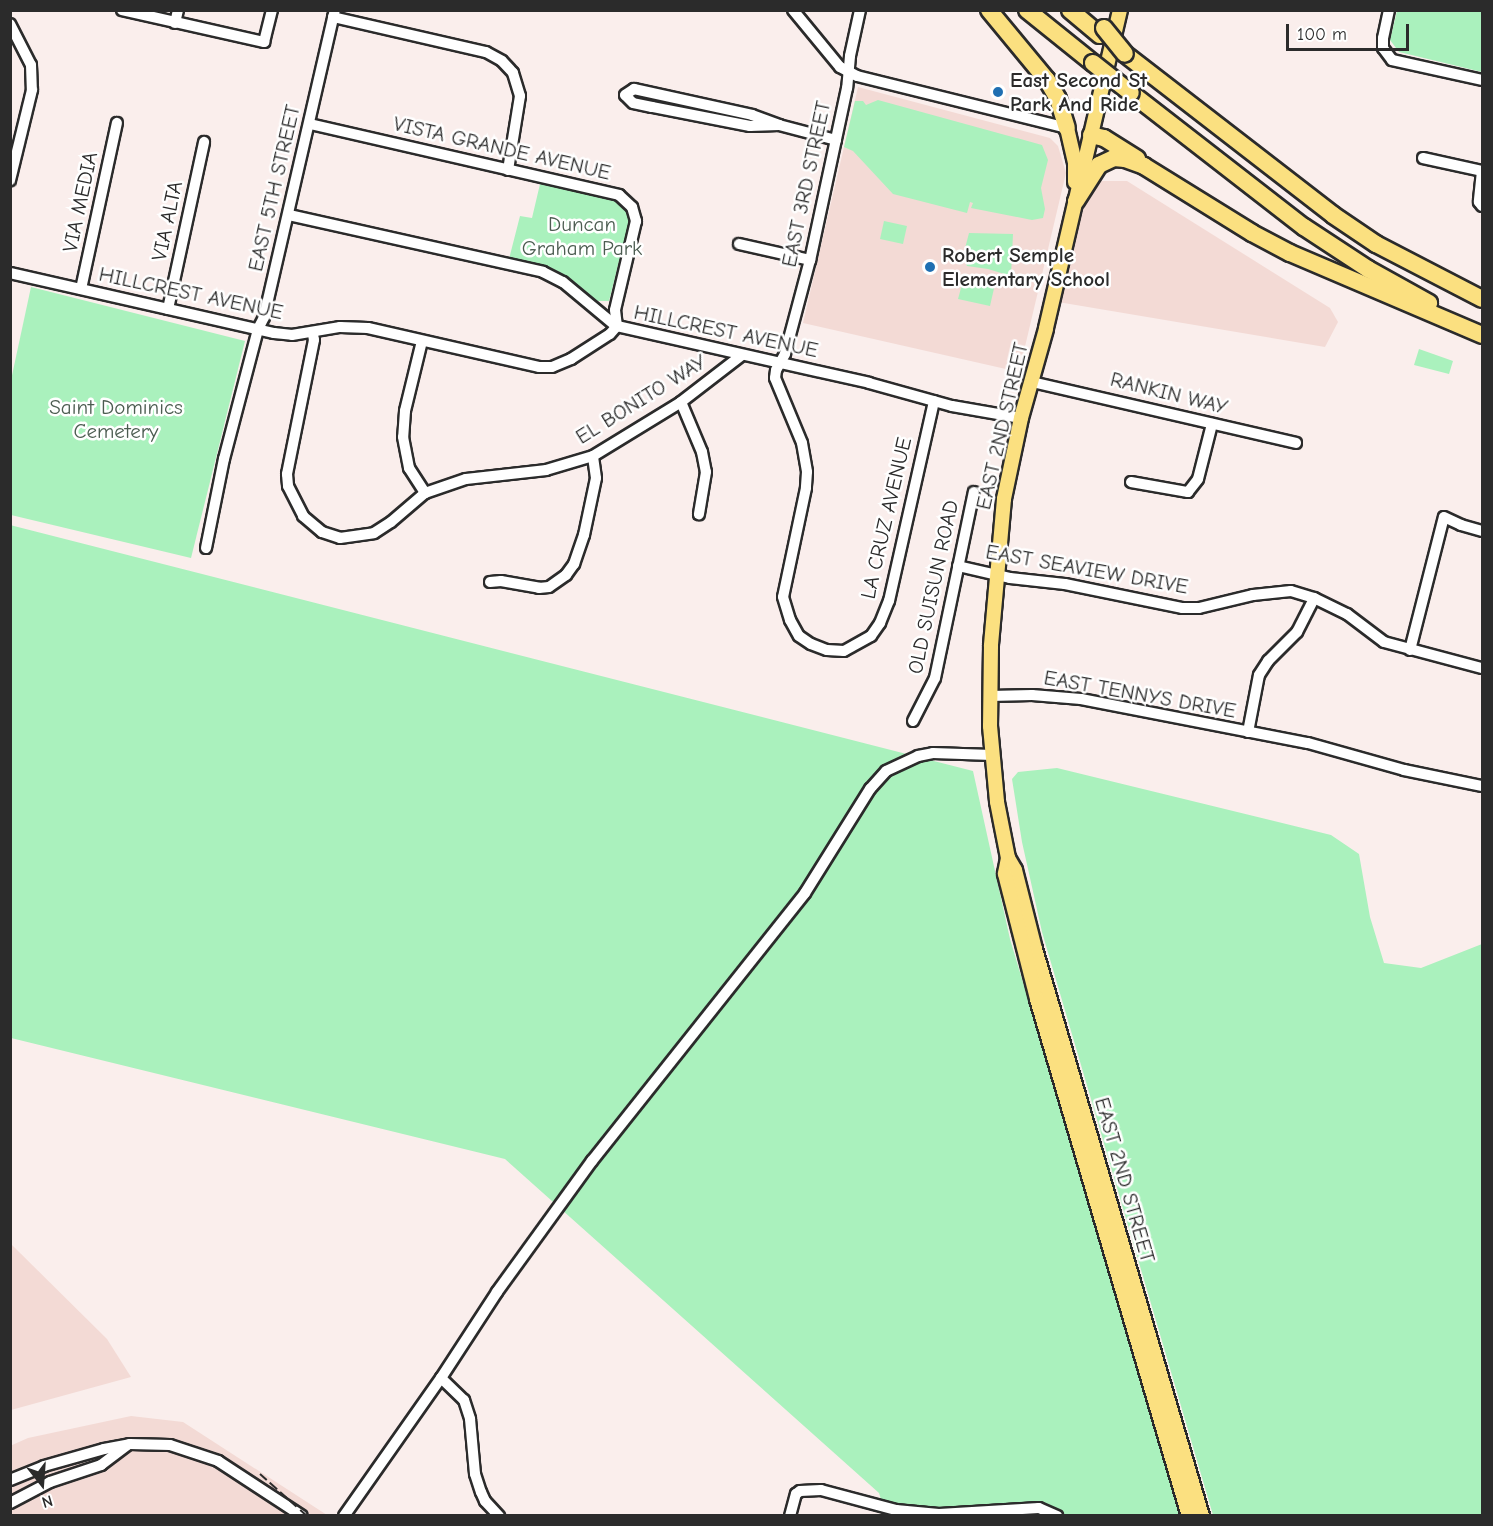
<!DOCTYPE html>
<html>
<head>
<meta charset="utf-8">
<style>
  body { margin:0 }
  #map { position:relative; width:1493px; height:1526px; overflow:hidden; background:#faeeec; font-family:"Comic Neue",sans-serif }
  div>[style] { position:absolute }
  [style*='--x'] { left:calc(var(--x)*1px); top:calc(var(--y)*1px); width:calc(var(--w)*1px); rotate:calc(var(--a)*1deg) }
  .built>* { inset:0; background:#f3dad5 }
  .green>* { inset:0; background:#aaf1bd }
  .roads { filter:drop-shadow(2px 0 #2b2b2b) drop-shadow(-2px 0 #2b2b2b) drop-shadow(0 2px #2b2b2b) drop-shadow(0 -2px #2b2b2b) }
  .minor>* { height:10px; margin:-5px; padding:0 5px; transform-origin:5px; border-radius:5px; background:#fff }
  .major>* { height:14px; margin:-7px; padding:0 7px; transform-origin:7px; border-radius:7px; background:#fbe080 }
  .highway>* { height:16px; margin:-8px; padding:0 8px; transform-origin:8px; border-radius:8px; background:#fbe080 }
  .rail>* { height:2px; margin-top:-1px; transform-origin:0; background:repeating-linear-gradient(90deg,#2b2b2b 0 9px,transparent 0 13.5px) }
  .bridges { filter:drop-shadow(2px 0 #2b2b2b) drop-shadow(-2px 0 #2b2b2b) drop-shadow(0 2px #2b2b2b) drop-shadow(0 -2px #2b2b2b) }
  .highway-bridge>* { height:16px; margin:-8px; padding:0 8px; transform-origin:8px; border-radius:8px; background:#fbe080 }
  .dots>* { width:16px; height:16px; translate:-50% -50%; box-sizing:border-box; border:3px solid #fff; border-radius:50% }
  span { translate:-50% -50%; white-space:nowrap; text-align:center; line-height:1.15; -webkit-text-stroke:5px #fff; paint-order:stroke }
  .poi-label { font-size:21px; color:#2b2b2b; font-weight:700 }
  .left { translate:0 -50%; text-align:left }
  .street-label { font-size:21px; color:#2b2b2b }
  .park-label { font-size:21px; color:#4b5c50 }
  .frame { position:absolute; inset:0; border:12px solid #2b2b2b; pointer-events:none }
  .north { position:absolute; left:12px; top:1454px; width:60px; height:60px; -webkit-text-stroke:4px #fff; paint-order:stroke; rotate:163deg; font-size:16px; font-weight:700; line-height:24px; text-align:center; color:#2b2b2b }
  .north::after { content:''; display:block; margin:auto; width:21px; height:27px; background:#2b2b2b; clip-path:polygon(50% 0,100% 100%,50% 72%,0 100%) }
  .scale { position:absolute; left:1286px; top:24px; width:123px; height:27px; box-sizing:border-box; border:3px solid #2b2b2b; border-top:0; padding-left:8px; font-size:18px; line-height:21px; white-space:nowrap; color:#2b2b2b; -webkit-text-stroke:4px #fff; paint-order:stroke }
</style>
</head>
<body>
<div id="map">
  <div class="built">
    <i style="clip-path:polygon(858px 87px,1050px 138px,1058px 146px,1066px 173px,1019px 372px,803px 323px)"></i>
    <i style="clip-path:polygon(1102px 181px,1127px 181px,1330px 308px,1338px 322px,1325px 347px,1058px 302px,1090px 185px)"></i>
    <i style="clip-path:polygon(11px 1244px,107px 1339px,131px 1377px,11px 1410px)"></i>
    <i style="clip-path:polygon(131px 1416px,183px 1422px,327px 1515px,11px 1515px,10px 1446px,28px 1438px)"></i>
  </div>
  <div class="green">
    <i style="clip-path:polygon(1397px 11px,1482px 11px,1482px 72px,1399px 52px,1390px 40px)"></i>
    <i style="clip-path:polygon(878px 100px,1042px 145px,1048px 160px,1041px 188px,1045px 209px,1043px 218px,1032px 220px,971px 208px,973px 203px,970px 202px,967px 213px,893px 194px,853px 151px,844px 147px,855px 101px,863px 101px,866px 105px)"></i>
    <i style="clip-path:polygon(540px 184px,616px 200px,626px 209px,629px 222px,609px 301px,597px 301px,559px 272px,509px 259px,520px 216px,532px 218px)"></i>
    <i style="clip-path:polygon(884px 221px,907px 226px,903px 244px,880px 239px)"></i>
    <i style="clip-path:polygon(969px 233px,1013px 234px,1011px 276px,988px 269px,967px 266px,963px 256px)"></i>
    <i style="clip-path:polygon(964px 277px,995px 284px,990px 306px,958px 299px)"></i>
    <i style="clip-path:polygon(31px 287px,245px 341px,191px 558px,11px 515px,11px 380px)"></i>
    <i style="clip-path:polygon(1419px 349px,1453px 361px,1449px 374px,1414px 365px)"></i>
    <i style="clip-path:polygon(10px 525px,973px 771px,1010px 939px,1182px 1515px,886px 1515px,879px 1493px,505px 1159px,11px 1038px)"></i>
    <i style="clip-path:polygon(1057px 768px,1331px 835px,1359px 854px,1370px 917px,1384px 963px,1421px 968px,1482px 944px,1482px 1515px,1213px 1515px,1042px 932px,1022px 842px,1012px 779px,1018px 772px)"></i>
  </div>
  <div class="roads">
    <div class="minor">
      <i style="--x:122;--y:10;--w:146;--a:12.7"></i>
      <i style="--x:264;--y:42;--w:33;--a:-76"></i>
      <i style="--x:793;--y:10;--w:74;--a:50.5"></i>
      <i style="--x:840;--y:67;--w:19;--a:28"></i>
      <i style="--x:857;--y:76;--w:216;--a:13.9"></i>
      <i style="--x:860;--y:10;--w:47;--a:102.3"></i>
      <i style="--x:850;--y:56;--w:32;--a:95"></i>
      <i style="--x:847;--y:88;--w:176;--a:102.1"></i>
      <i style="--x:810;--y:260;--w:97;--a:104.9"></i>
      <i style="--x:785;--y:354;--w:18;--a:119"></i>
      <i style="--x:776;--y:370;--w:8;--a:97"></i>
      <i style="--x:775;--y:378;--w:70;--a:67.4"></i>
      <i style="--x:802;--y:443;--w:29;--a:80"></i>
      <i style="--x:807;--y:472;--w:16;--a:94"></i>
      <i style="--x:806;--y:488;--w:111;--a:101.9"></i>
      <i style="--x:783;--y:597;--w:24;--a:73"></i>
      <i style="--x:790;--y:620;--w:18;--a:61"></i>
      <i style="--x:799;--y:636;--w:14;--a:34"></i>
      <i style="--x:811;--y:644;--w:17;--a:21"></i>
      <i style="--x:827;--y:650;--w:17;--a:3"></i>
      <i style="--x:844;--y:651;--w:31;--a:-29"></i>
      <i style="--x:871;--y:636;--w:16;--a:-55"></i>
      <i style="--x:880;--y:623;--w:24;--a:-68"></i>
      <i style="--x:889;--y:601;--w:205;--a:-77.3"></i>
      <i style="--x:1389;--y:10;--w:29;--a:102"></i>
      <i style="--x:1383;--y:38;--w:10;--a:90"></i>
      <i style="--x:1383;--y:48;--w:15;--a:53"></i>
      <i style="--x:1392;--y:60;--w:92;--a:12.5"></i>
      <i style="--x:333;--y:17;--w:157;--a:12.9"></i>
      <i style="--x:486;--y:52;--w:18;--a:29"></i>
      <i style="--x:502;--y:61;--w:16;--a:47"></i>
      <i style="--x:513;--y:73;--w:24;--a:73"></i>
      <i style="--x:520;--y:96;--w:75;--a:99.2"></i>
      <i style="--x:175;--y:23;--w:13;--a:-77"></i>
      <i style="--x:10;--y:24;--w:46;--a:62.9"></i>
      <i style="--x:31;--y:65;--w:25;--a:88"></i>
      <i style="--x:32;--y:90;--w:93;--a:103.7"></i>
      <i style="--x:310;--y:124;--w:317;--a:12.9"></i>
      <i style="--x:619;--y:195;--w:18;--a:43"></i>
      <i style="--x:632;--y:207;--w:15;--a:74"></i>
      <i style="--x:636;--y:221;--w:91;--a:103.3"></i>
      <i style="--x:615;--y:310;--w:16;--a:83"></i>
      <i style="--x:779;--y:125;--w:29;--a:178"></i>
      <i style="--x:750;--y:126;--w:100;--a:-169"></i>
      <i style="--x:652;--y:107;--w:19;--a:-168"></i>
      <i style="--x:633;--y:103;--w:11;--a:-135"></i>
      <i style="--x:625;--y:95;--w:11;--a:-34"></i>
      <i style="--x:634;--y:89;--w:121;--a:12.4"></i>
      <i style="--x:752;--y:115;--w:29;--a:20"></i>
      <i style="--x:779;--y:125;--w:59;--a:14.7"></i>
      <i style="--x:1423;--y:158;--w:60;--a:12.4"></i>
      <i style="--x:1482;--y:171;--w:31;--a:96"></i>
      <i style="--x:1479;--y:202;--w:5;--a:53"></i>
      <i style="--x:289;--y:215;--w:260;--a:12.6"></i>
      <i style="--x:543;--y:272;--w:22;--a:27"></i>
      <i style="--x:563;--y:282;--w:69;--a:39.7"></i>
      <i style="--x:739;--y:244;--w:73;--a:12.7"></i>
      <i style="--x:10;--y:273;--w:271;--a:12.8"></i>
      <i style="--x:274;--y:333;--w:18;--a:6"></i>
      <i style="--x:292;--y:335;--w:49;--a:-9.5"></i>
      <i style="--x:340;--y:327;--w:28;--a:2"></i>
      <i style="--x:368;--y:328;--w:175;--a:12.8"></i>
      <i style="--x:539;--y:367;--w:13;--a:0"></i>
      <i style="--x:552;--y:367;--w:21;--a:-23"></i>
      <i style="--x:571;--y:359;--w:46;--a:-32.7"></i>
      <i style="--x:610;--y:334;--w:11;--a:-49"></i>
      <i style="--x:617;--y:326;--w:258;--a:12.7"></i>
      <i style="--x:869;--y:383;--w:86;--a:15.5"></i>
      <i style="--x:952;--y:406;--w:70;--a:9.9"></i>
      <i style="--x:81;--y:289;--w:170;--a:-77.8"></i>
      <i style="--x:168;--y:309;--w:171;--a:-77.8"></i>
      <i style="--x:313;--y:334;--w:6;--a:81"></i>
      <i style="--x:314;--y:340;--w:137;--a:101.4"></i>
      <i style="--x:287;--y:474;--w:12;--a:85"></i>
      <i style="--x:288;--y:486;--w:34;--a:63"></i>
      <i style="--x:303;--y:516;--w:25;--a:40"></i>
      <i style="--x:322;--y:532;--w:19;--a:18"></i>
      <i style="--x:340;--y:538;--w:34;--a:-8"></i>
      <i style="--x:374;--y:533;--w:20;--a:-33"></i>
      <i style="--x:391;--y:522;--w:45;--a:-40.5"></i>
      <i style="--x:425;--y:493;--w:43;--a:-18.9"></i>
      <i style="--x:466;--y:479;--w:81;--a:-6.4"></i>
      <i style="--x:546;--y:470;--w:49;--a:-16.6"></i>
      <i style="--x:593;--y:456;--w:103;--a:-31.5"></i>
      <i style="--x:681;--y:402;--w:77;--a:-37.6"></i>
      <i style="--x:422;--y:341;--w:72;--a:103.7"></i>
      <i style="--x:405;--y:411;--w:26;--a:94"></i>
      <i style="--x:403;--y:437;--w:32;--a:79"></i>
      <i style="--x:409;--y:468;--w:30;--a:57"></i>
      <i style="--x:1032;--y:382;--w:271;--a:13"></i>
      <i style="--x:681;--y:402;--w:54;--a:67.2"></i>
      <i style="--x:702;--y:452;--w:20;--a:79"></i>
      <i style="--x:706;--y:472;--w:43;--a:99.5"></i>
      <i style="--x:1131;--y:482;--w:58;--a:10"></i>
      <i style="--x:1188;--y:492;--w:16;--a:-52"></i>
      <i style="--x:1198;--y:479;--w:57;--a:-75.7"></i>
      <i style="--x:206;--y:548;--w:91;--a:-78.6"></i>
      <i style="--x:224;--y:459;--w:134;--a:-75.3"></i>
      <i style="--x:258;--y:329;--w:13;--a:-63"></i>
      <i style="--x:264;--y:317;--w:315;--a:-77"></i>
      <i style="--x:958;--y:566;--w:53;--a:13"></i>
      <i style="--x:1010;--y:578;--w:55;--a:6.2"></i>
      <i style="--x:1065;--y:584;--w:119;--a:11.6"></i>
      <i style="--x:1182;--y:608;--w:17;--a:0"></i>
      <i style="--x:1199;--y:608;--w:56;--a:-13.5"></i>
      <i style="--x:1253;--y:595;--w:38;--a:-6"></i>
      <i style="--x:1291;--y:591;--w:24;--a:17"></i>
      <i style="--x:1314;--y:598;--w:37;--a:26"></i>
      <i style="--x:1347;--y:614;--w:46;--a:37.1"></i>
      <i style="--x:1384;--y:642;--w:101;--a:14.9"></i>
      <i style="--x:490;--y:582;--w:11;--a:-5"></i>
      <i style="--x:501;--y:581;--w:39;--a:10"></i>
      <i style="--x:539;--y:588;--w:10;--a:-6"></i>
      <i style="--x:549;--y:587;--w:21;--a:-35"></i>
      <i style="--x:566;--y:575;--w:14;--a:-54"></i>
      <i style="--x:574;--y:564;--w:31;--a:-71"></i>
      <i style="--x:584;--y:535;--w:58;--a:-78.1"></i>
      <i style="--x:596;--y:478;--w:22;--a:-98"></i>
      <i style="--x:1410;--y:650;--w:137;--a:-75.7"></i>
      <i style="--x:1444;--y:517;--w:19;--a:25"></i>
      <i style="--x:1461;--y:525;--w:22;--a:16"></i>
      <i style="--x:990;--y:696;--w:42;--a:-1.4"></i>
      <i style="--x:1032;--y:695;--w:49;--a:4.7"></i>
      <i style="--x:1081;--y:699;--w:231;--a:11"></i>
      <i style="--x:1308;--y:743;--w:100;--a:15.7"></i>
      <i style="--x:1404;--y:770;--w:80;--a:11.6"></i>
      <i style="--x:913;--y:721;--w:48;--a:-62.9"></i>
      <i style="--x:935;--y:678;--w:190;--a:-78.2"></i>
      <i style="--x:1248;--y:732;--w:58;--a:-79.1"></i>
      <i style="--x:1259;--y:675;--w:17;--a:-57"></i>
      <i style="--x:1268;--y:661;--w:41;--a:-45"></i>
      <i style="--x:1297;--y:632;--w:38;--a:-63"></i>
      <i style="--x:441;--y:1378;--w:32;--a:44"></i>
      <i style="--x:464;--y:1400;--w:20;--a:72"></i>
      <i style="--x:470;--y:1419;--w:55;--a:84.8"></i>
      <i style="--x:475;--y:1474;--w:19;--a:72"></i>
      <i style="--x:481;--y:1492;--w:10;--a:66"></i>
      <i style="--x:485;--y:1501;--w:21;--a:47"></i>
      <i style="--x:10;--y:1480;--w:37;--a:-22"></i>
      <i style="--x:44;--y:1466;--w:62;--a:-15.8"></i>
      <i style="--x:104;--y:1449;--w:26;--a:-11"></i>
      <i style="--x:130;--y:1444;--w:40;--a:1.4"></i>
      <i style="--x:170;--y:1445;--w:51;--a:18.4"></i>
      <i style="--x:218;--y:1461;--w:100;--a:33.2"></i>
      <i style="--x:10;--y:1503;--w:45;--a:-27.7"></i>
      <i style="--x:50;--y:1482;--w:54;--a:-18.4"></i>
      <i style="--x:101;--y:1465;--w:34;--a:-37"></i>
      <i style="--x:344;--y:1516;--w:169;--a:-54.9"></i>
      <i style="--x:441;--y:1378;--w:103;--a:-56.9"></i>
      <i style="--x:497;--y:1292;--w:162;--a:-54.1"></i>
      <i style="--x:592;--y:1161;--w:342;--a:-51.5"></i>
      <i style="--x:805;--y:893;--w:123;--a:-58"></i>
      <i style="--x:870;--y:789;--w:24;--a:-48"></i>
      <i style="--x:886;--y:771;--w:35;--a:-25"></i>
      <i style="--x:918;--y:756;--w:15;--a:-11"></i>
      <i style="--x:933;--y:753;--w:59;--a:1.9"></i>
      <i style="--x:790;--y:1516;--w:23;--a:-75"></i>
      <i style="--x:796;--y:1494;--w:5;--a:-37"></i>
      <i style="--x:800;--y:1491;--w:21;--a:-3"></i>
      <i style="--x:821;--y:1490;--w:78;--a:14.9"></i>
      <i style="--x:896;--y:1510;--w:43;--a:5.3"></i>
      <i style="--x:939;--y:1514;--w:100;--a:-3.4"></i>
      <i style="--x:1039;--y:1508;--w:20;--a:24"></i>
    </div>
    <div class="major">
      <i style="--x:1120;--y:10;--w:327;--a:103.1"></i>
      <i style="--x:1046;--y:329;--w:92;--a:105.7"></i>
      <i style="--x:1021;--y:418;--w:83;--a:101.9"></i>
      <i style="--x:1004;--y:499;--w:148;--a:95.1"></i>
      <i style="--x:991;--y:646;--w:80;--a:90.7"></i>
      <i style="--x:990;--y:726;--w:76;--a:84.7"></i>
      <i style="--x:997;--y:802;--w:57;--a:78.9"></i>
      <i style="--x:1008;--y:858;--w:14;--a:60"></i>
      <i style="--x:1015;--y:870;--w:81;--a:75.8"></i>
      <i style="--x:1035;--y:949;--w:591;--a:73.59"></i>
      <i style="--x:1067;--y:128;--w:36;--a:77"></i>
      <i style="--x:1075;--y:163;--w:19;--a:90"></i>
      <i style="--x:1008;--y:858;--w:16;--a:101"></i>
      <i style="--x:1005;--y:874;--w:129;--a:75.6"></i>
      <i style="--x:1037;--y:999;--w:539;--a:73.62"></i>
    </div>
    <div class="highway">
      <i style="--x:989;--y:10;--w:91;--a:50.4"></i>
      <i style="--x:1047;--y:80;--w:22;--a:60"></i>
      <i style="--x:1058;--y:99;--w:30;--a:73"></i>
      <i style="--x:1027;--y:10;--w:85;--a:38.8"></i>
      <i style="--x:1070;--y:10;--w:39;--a:40"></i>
      <i style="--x:1125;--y:54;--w:263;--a:37.7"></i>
      <i style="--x:1333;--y:215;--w:52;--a:34"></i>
      <i style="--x:1376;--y:244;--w:119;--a:27.4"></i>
      <i style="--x:1131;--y:93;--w:219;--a:37.8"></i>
      <i style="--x:1304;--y:227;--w:77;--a:33.3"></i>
      <i style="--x:1368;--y:269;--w:70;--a:29.1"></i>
      <i style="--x:1091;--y:135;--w:13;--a:13"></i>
      <i style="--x:1104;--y:138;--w:39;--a:32"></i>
      <i style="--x:1076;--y:201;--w:43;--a:-57.4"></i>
      <i style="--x:1099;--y:165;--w:17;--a:-25"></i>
      <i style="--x:1114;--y:158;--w:11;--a:5"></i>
      <i style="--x:1125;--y:159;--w:20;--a:20"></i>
      <i style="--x:1144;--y:166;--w:127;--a:31.8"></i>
      <i style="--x:1252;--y:233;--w:43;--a:27.8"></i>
      <i style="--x:1290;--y:253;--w:209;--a:23.1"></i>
    </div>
  </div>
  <div class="rail">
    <i style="--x:260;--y:1474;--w:63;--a:41.8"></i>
  </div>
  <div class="bridges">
    <div class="highway-bridge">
      <i style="--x:1104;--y:28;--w:33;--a:51"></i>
      <i style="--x:1093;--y:63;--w:48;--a:38.3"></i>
    </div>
  </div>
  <div class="dots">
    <i style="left:998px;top:92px;background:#1f6fb2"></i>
    <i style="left:930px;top:267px;background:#1f6fb2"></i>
  </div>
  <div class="poi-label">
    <span class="left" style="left:1010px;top:92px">East Second St<br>Park And Ride</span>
    <span class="left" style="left:942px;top:267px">Robert Semple<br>Elementary School</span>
  </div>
  <div class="street-label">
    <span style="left:502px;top:148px;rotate:13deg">VISTA GRANDE AVENUE</span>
    <span style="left:806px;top:184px;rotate:-78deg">EAST 3RD STREET</span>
    <span style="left:274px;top:188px;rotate:-77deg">EAST 5TH STREET</span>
    <span style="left:80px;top:202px;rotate:-78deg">VIA MEDIA</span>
    <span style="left:167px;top:221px;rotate:-78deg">VIA ALTA</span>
    <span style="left:191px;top:293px;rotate:12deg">HILLCREST AVENUE</span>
    <span style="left:726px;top:331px;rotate:12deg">HILLCREST AVENUE</span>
    <span style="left:1169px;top:393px;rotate:14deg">RANKIN WAY</span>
    <span style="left:641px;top:399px;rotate:-32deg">EL BONITO WAY</span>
    <span style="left:1002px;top:426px;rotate:-77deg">EAST 2ND STREET</span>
    <span style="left:886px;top:518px;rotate:-77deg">LA CRUZ AVENUE</span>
    <span style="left:1087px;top:569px;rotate:10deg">EAST SEAVIEW DRIVE</span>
    <span style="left:933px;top:587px;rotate:-78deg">OLD SUISUN ROAD</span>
    <span style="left:1140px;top:694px;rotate:10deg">EAST TENNYS DRIVE</span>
    <span style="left:1125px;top:1180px;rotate:74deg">EAST 2ND STREET</span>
  </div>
  <div class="park-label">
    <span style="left:582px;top:236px">Duncan<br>Graham Park</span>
    <span style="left:116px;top:419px">Saint Dominics<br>Cemetery</span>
  </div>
  <div class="frame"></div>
  <div class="north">N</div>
  <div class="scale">100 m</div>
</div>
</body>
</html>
